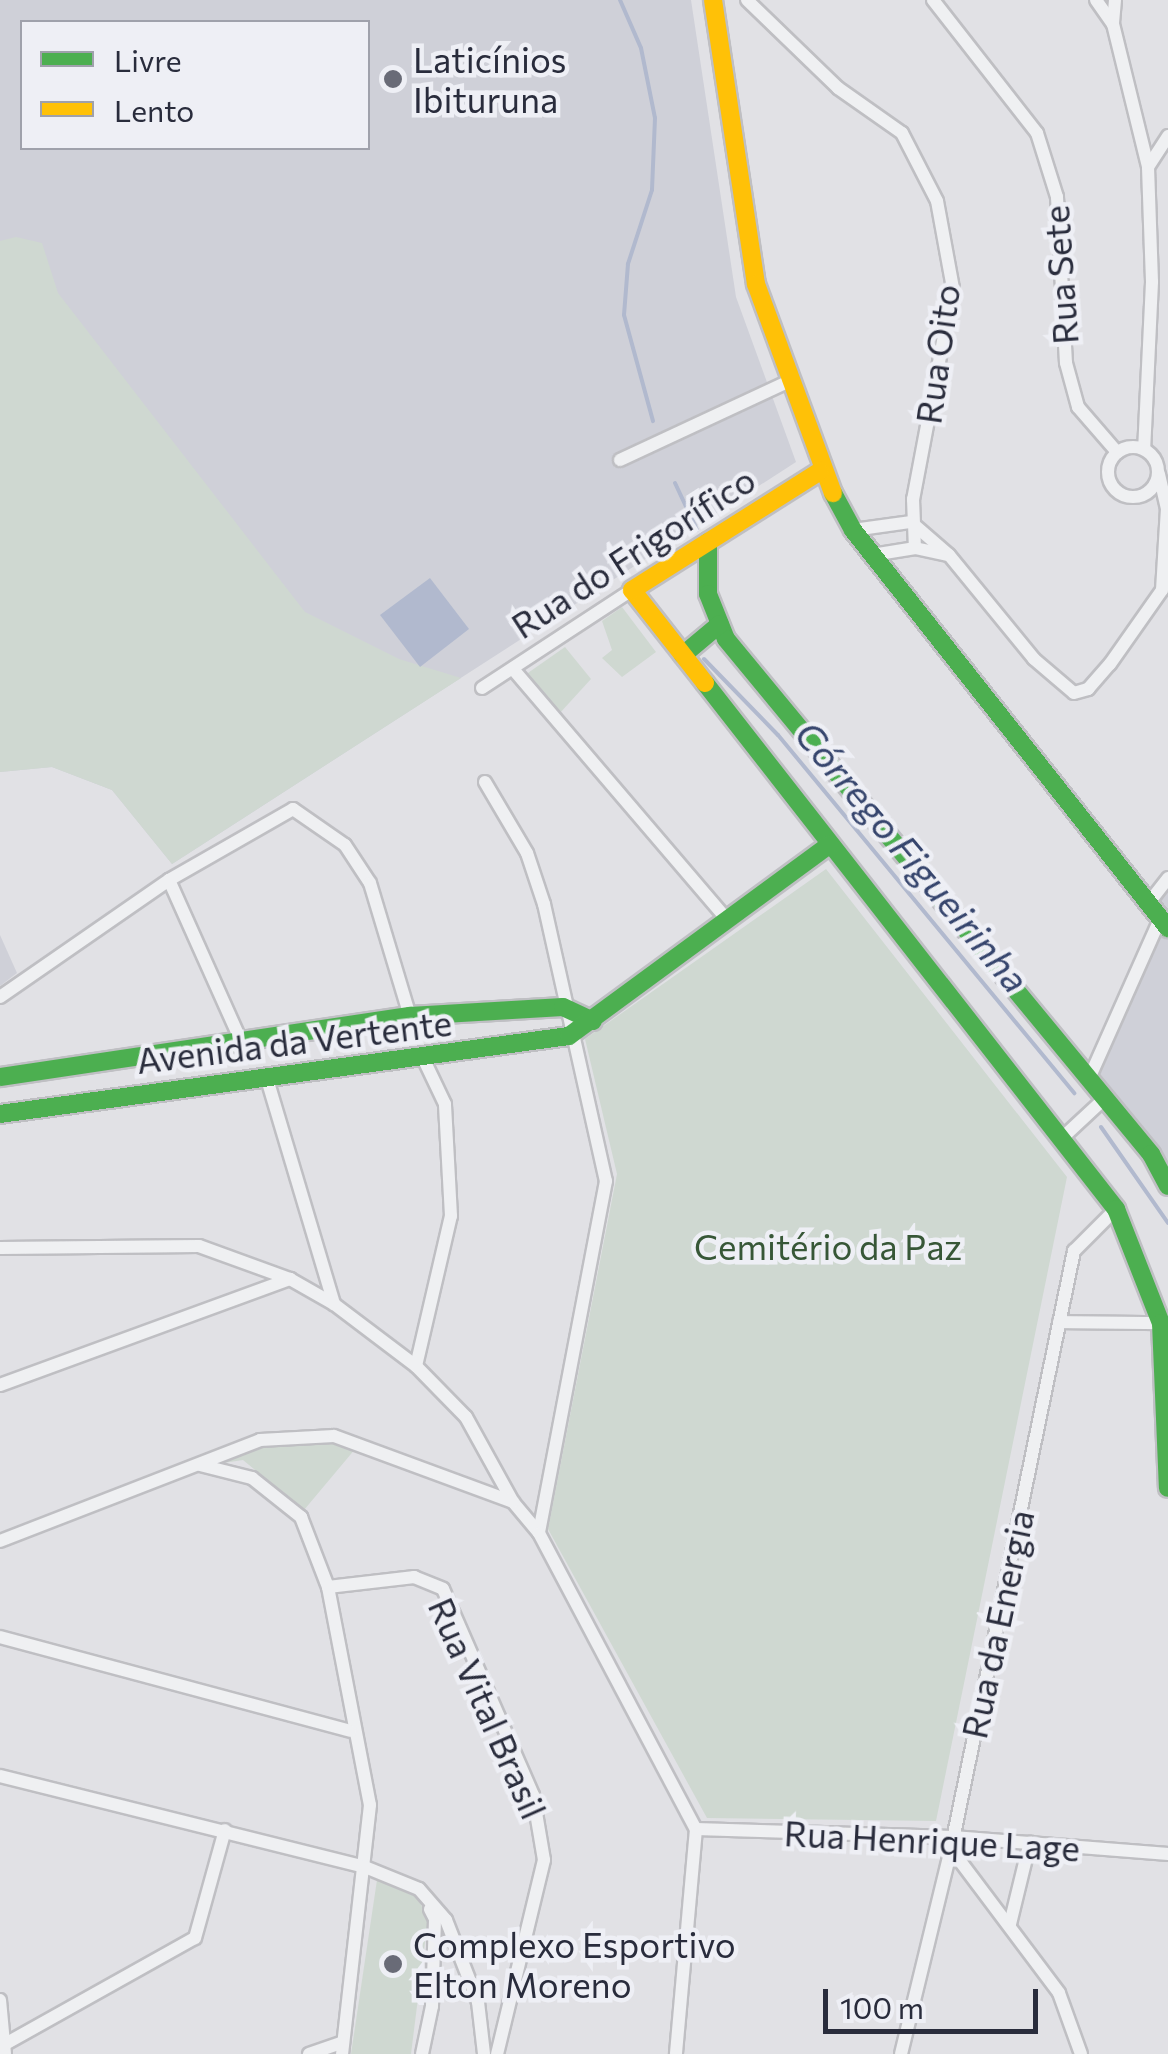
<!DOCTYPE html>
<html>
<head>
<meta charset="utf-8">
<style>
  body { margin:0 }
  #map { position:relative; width:1168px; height:2054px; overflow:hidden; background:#e1e1e5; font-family:Commissioner,sans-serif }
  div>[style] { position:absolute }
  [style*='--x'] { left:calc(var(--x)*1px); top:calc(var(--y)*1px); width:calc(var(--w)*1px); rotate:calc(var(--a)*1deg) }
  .built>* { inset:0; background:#cfd0d8 }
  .green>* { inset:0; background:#cfd8d1 }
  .water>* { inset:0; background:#b1b9ce }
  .stream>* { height:4px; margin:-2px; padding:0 2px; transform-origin:2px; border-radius:2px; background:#b1b9ce }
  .roads { filter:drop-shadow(2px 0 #bfbfc3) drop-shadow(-2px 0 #bfbfc3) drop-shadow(0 2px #bfbfc3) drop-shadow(0 -2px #bfbfc3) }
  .street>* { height:12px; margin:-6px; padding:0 6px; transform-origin:6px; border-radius:6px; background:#eff0f2 }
  .street>.ring { margin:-6px; padding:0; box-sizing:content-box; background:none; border:12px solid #eff0f2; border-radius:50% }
  .fast>* { height:18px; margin:-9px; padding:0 9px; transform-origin:9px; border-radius:9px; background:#4caf50 }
  .slow>* { height:18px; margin:-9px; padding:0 9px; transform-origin:9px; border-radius:9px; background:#ffc107 }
  .dots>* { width:28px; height:28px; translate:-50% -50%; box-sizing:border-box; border:5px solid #eeeff5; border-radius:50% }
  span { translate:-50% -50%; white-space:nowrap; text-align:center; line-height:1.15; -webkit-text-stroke:9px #eeeff5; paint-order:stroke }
  .poi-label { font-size:35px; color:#292c3c }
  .left { translate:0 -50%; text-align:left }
  .street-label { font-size:35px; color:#292c3c }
  .park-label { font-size:35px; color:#375737 }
  .water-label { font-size:38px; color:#36456d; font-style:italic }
  .legend { position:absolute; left:20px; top:20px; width:350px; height:130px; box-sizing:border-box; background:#eeeff5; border:2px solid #9fa1ab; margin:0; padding:12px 18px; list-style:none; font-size:30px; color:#292c3c }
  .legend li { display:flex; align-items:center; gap:20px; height:50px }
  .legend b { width:50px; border:2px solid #9fa1ab }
  .scale { position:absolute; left:823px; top:1989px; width:215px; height:45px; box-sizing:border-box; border:5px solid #292c3c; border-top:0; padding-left:12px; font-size:30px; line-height:35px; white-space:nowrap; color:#292c3c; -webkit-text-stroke:8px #eeeff5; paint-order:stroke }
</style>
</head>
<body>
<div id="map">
  <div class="built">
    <i style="clip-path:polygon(evenodd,0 0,691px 0,736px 297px,796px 462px,172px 864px,112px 790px,52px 767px,0 772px,0 0,22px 22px,368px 22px,368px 148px,22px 148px,22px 22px)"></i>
    <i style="clip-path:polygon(1168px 880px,1168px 1186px,1089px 1081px,1161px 918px,1151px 899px)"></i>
    <i style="clip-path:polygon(0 935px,17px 973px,0 986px)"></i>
  </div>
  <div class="green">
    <i style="clip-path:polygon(16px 237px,42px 243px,58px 293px,305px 612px,399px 659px,461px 678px,172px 864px,112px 790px,52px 767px,0 772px,0 241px)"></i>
    <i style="clip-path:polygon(622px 607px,656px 652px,622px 677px,602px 658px,612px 650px,602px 621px)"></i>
    <i style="clip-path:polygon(565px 647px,591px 679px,559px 714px,525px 675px)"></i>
    <i style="clip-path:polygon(826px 869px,1067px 1177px,936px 1821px,707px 1818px,548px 1529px,617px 1174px,585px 1039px)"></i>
    <i style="clip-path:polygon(332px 1444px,356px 1448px,304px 1510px,243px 1460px,223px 1463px,262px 1445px)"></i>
    <i style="clip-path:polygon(377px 1880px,417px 1897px,428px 1918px,411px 2054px,351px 2054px)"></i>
  </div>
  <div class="water">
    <i style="clip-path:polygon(430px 578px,469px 629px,420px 667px,380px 615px)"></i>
  </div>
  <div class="stream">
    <i style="--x:620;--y:0;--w:52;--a:66.4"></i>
    <i style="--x:641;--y:48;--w:71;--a:78.7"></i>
    <i style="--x:655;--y:118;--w:72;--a:92.4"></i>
    <i style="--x:652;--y:190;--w:78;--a:108"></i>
    <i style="--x:628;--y:264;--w:51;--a:94.5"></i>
    <i style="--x:624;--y:315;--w:110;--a:74.7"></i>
    <i style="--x:675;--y:483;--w:52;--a:64.9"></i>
    <i style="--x:704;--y:659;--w:106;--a:45.8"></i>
    <i style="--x:778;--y:735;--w:465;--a:50.4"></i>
    <i style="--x:1101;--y:1127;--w:117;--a:55.1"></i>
  </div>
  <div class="roads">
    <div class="street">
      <i style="--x:747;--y:0;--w:127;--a:44"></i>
      <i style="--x:838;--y:88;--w:78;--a:35.1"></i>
      <i style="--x:902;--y:133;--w:76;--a:62.8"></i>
      <i style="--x:937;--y:201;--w:88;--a:79.6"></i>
      <i style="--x:953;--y:288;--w:215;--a:100.7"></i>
      <i style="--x:913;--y:499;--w:49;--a:87.7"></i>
      <i style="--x:933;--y:0;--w:169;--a:52"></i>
      <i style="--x:1037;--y:133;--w:67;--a:72.6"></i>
      <i style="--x:1057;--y:197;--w:166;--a:86.9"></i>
      <i style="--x:1066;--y:363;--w:46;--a:74.7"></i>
      <i style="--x:1078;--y:407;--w:60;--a:49.1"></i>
      <i style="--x:1096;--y:0;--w:29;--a:55"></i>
      <i style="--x:1115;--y:0;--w:24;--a:95"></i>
      <i style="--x:1113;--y:24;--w:147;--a:76.2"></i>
      <i style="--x:1148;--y:167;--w:115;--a:88"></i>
      <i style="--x:1152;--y:282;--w:167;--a:92.7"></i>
      <i style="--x:1148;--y:167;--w:37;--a:-57"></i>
      <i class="ring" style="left:1108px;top:447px;width:38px;height:38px"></i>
      <i style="--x:620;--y:460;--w:184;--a:-25"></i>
      <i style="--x:853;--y:530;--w:59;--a:-7.9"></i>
      <i style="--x:911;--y:522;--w:50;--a:41"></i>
      <i style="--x:949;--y:555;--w:134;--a:50.7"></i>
      <i style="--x:1034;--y:659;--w:52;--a:40.4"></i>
      <i style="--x:1074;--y:693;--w:15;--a:-16"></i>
      <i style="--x:1088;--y:689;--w:33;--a:-49"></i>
      <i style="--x:1110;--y:664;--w:90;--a:-54.9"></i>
      <i style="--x:1162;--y:590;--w:81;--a:-86.5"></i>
      <i style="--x:1167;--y:509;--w:36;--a:-103"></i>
      <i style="--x:872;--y:555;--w:44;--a:-9.2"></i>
      <i style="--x:915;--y:548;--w:33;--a:12"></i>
      <i style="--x:513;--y:669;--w:331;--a:49.5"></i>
      <i style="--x:482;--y:688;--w:179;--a:-33.2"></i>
      <i style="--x:485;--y:782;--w:82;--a:59.4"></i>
      <i style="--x:527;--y:853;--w:54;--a:71.6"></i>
      <i style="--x:544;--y:904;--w:284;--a:77.4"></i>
      <i style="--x:606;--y:1181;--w:358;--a:100.8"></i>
      <i style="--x:169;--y:880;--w:174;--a:65.9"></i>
      <i style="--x:1151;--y:900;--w:28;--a:-52"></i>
      <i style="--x:0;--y:997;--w:206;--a:-34.7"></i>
      <i style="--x:169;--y:880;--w:143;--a:-29.8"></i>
      <i style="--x:293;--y:809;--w:63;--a:34.7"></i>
      <i style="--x:345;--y:845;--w:45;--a:56.7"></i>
      <i style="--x:370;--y:883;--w:139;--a:73.3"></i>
      <i style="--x:267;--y:1079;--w:235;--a:73.4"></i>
      <i style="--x:1088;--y:1081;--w:180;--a:-66"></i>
      <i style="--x:1061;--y:1139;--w:59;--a:-42.9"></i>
      <i style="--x:0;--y:1248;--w:199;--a:-0.6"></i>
      <i style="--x:199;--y:1246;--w:97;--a:19.9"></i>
      <i style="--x:290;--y:1279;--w:51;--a:29.6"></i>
      <i style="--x:334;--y:1304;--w:103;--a:37.1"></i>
      <i style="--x:416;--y:1366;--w:71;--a:45.6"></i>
      <i style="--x:466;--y:1417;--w:97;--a:61.1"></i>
      <i style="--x:513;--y:1502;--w:40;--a:50"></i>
      <i style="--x:539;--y:1533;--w:335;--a:62.1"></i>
      <i style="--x:696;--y:1829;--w:226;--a:95.1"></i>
      <i style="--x:1059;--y:1322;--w:102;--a:0.6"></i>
      <i style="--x:416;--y:1366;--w:154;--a:-76.9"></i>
      <i style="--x:451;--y:1216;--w:112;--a:-93.1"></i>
      <i style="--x:445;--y:1104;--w:49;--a:-115.5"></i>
      <i style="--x:0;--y:1385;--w:309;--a:-20.1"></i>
      <i style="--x:200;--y:1465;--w:54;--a:14"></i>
      <i style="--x:252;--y:1478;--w:63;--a:38.5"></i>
      <i style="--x:301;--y:1517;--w:75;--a:68.9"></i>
      <i style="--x:328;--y:1587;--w:222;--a:79.1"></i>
      <i style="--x:370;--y:1805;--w:251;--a:96.4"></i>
      <i style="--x:0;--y:1541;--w:279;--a:-21.2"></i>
      <i style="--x:260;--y:1440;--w:74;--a:-3.1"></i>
      <i style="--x:334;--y:1436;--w:191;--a:20.2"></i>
      <i style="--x:328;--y:1587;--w:87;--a:-6.6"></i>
      <i style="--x:414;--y:1577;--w:31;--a:22"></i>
      <i style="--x:443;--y:1589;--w:225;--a:66.4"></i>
      <i style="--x:533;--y:1795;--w:66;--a:80.4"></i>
      <i style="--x:544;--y:1860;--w:200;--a:103.6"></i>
      <i style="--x:0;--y:1637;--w:363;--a:15"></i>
      <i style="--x:0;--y:1776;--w:376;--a:14"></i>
      <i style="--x:365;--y:1867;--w:58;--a:22.2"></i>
      <i style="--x:419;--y:1889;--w:41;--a:48.9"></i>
      <i style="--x:446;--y:1920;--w:88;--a:68.7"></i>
      <i style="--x:478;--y:2002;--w:52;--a:83.4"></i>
      <i style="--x:696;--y:1829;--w:257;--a:1.8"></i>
      <i style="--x:953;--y:1837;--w:216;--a:4.5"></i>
      <i style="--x:951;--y:1849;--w:180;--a:53.1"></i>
      <i style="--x:1059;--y:1993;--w:65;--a:70.2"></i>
      <i style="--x:1010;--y:1924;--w:84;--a:-76.3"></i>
      <i style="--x:0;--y:2000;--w:54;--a:84.7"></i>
      <i style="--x:7;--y:2043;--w:215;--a:-29.2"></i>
      <i style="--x:195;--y:1938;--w:112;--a:-74.5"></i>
      <i style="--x:309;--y:2054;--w:36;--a:-19"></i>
      <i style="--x:422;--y:2054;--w:49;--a:-78.2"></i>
      <i style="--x:432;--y:2006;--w:87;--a:-88"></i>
      <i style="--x:435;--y:1919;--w:11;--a:-117"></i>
      <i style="--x:901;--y:2054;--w:211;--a:-76.3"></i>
      <i style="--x:951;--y:1849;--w:611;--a:-78.38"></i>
      <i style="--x:1074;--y:1251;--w:59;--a:-45"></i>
    </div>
    <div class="fast">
      <i style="--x:833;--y:493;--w:42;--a:61.6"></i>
      <i style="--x:853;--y:530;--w:508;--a:51.64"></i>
      <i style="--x:708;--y:542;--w:52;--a:90"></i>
      <i style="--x:708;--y:594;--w:48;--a:68.2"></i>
      <i style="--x:726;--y:639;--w:668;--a:50.47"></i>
      <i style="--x:1151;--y:1154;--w:36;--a:62"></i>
      <i style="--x:683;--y:655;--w:48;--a:-40"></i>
      <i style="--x:705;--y:683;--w:668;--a:52"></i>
      <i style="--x:1116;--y:1209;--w:123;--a:68.5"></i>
      <i style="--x:1161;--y:1323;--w:165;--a:87.6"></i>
      <i style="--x:0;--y:1077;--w:415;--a:-8.5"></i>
      <i style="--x:410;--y:1016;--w:153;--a:-3.4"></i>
      <i style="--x:563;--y:1007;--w:33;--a:25"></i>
      <i style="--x:0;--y:1114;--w:574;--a:-7.81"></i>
      <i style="--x:569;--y:1036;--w:323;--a:-36.3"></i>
    </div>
    <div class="slow">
      <i style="--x:713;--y:0;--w:287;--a:81.4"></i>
      <i style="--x:756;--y:284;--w:223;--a:69.8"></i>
      <i style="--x:705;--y:683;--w:118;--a:-128.1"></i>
      <i style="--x:632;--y:590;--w:222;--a:-32.3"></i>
    </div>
  </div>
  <div class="dots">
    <i style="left:393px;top:79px;background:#696b77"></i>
    <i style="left:393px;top:1964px;background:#696b77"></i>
  </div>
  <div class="poi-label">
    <span class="left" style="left:413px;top:79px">Laticínios<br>Ibituruna</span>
    <span class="left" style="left:413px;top:1964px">Complexo Esportivo<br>Elton Moreno</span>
  </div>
  <div class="street-label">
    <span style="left:1060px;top:275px;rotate:-94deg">Rua Sete</span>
    <span style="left:937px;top:354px;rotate:-82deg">Rua Oito</span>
    <span style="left:633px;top:552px;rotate:-33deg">Rua do Frigorífico</span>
    <span style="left:294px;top:1041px;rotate:-7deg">Avenida da Vertente</span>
    <span style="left:997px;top:1624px;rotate:-78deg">Rua da Energia</span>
    <span style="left:488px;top:1708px;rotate:66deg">Rua Vital Brasil</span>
    <span style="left:932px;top:1840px;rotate:3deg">Rua Henrique Lage</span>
  </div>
  <div class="park-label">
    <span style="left:828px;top:1246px">Cemitério da Paz</span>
  </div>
  <div class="water-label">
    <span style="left:913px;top:856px;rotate:50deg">Córrego Figueirinha</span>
  </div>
  <ul class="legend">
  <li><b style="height:12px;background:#4caf50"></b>Livre</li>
  <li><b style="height:12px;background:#ffc107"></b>Lento</li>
  </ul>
  <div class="scale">100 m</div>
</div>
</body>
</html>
